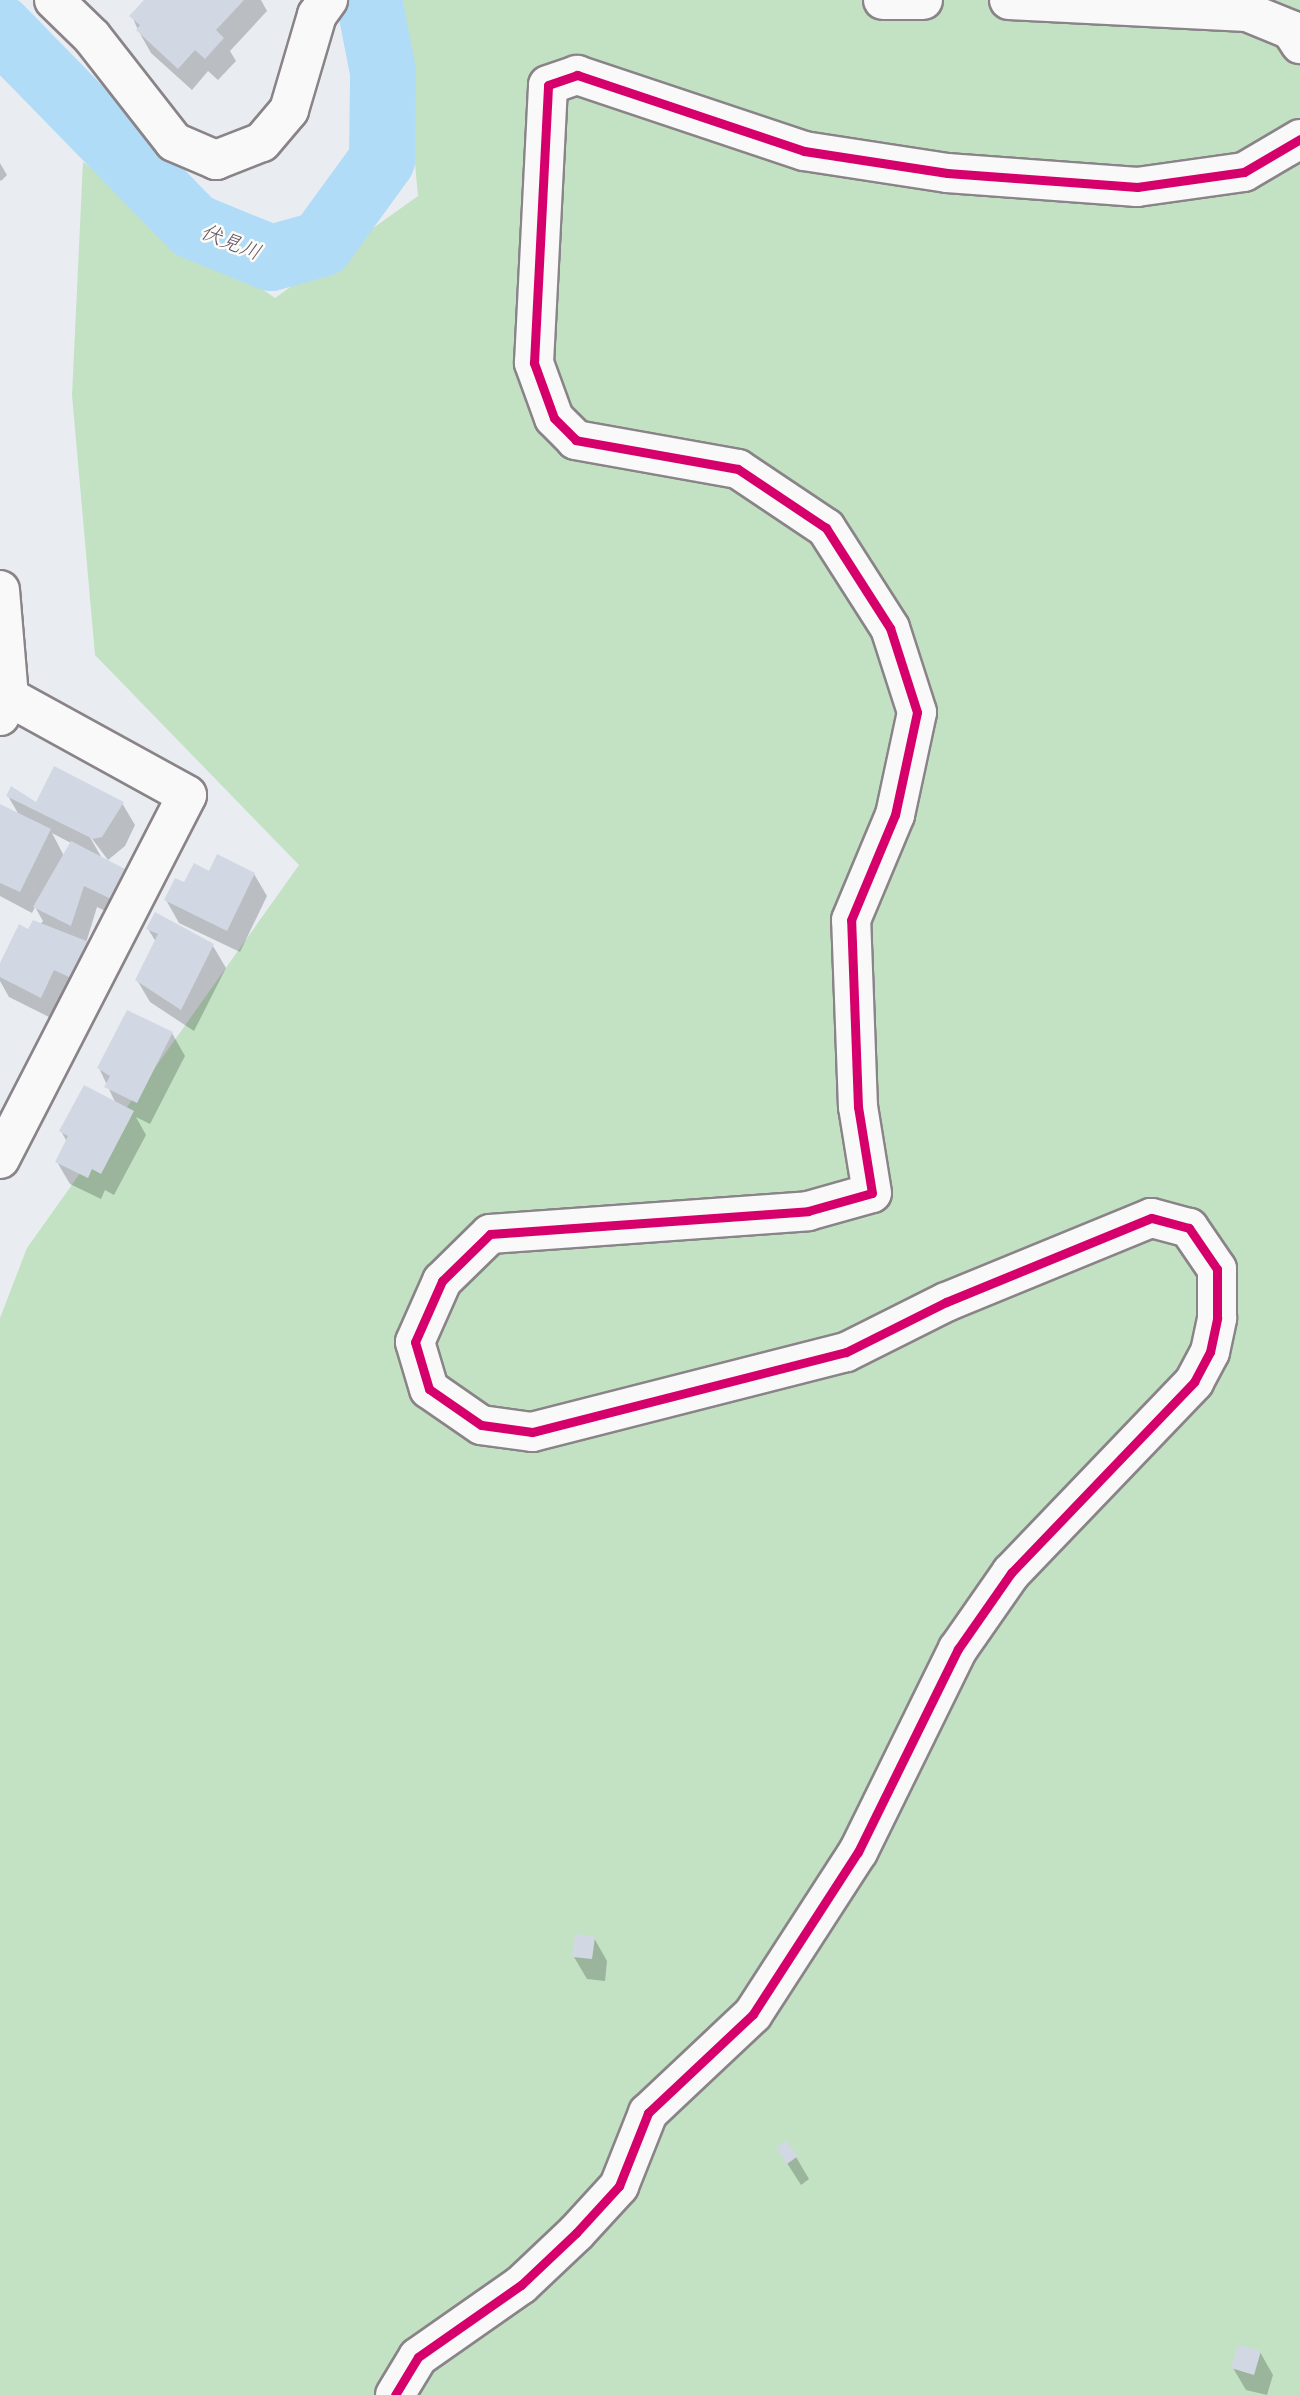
<!DOCTYPE html>
<html>
<head>
<meta charset="utf-8">
<style>
  body { margin:0 }
  #map { position:relative; width:1300px; height:2395px; overflow:hidden; background:#e9edf2; font-family:Delius,"Klee One",sans-serif }
  div>[style] { position:absolute }
  [style*='--x'] { left:calc(var(--x)*1px); top:calc(var(--y)*1px); width:calc(var(--w)*1px); rotate:calc(var(--a)*1deg) }
  .green>* { inset:0; background:#c2e2c3 }
  .shadow>* { inset:0; background:#0003 }
  .river>* { height:66px; margin:-33px; padding:0 33px; transform-origin:33px; border-radius:33px; background:#b1dcf8 }
  .building>* { inset:0; background:#d2d8e3 }
  .roads { filter:drop-shadow(2px 0 #8a8388) drop-shadow(-2px 0 #8a8388) drop-shadow(0 2px #8a8388) drop-shadow(0 -2px #8a8388) }
  .street>* { height:38px; margin:-19px; padding:0 19px; transform-origin:19px; border-radius:19px; background:#f8f9f8 }
  .cycleway>* { height:9px; margin:-4.5px; padding:0 4.5px; transform-origin:4.5px; border-radius:4.5px; background:#d6006c }
  span { translate:-50% -50%; white-space:nowrap; text-align:center; line-height:1.15; -webkit-text-stroke:5px #fdfcf7; paint-order:stroke }
  .water-label { font-size:21px; color:#625569; font-style:italic }
</style>
</head>
<body>
<div id="map">
  <div class="green">
    <i style="clip-path:polygon(400px 0,1300px 0,1300px 2395px,0 2395px,0 1318px,27px 1248px,299px 865px,95px 655px,72px 395px,83px 162px,275px 298px,418px 196px)"></i>
  </div>
  <div class="shadow">
    <i style="clip-path:polygon(146px 0,261px 0,267px 11px,230px 51px,236px 61px,218px 80px,208px 71px,192px 90px,151px 53px,138px 30px,132px 16px)"></i>
    <i style="clip-path:polygon(0 163px,7px 175px,1px 181px,0 180px)"></i>
    <i style="clip-path:polygon(evenodd,8px 796px,37px 804px,122px 803px,135px 825px,125px 846px,108px 860px,87px 832px,103px 860px,125px 871px,124px 920px,97px 907px,86px 943px,100px 966px,53px 1019px,9px 997px,0 981px,0 967px,43px 921px,35px 907px,32px 913px,0 896px,0 806px,19px 815px,8px 796px,52px 833px,71px 843px,64px 856px,52px 833px)"></i>
    <i style="clip-path:polygon(210px 873px,254px 874px,267px 896px,240px 952px,179px 923px,166px 900px)"></i>
    <i style="clip-path:polygon(148px 929px,213px 946px,226px 968px,194px 1031px,150px 1002px,137px 980px,156px 942px)"></i>
    <i style="clip-path:polygon(172px 1033px,185px 1056px,150px 1124px,136px 1117px,146px 1135px,114px 1195px,105px 1190px,101px 1199px,70px 1184px,57px 1162px,67px 1142px,61px 1131px,116px 1104px,99px 1068px)"></i>
    <i style="clip-path:polygon(594px 1938px,607px 1961px,605px 1981px,587px 1979px,574px 1957px)"></i>
    <i style="clip-path:polygon(778px 2149px,796px 2157px,809px 2179px,801px 2185px)"></i>
    <i style="clip-path:polygon(1260px 2352px,1273px 2375px,1267px 2395px,1246px 2390px,1233px 2368px)"></i>
  </div>
  <div class="river">
    <i style="--x:0;--y:28;--w:277;--a:45.7"></i>
    <i style="--x:193;--y:226;--w:84;--a:22.3"></i>
    <i style="--x:271;--y:258;--w:52;--a:-15.6"></i>
    <i style="--x:321;--y:244;--w:104;--a:-54"></i>
    <i style="--x:382;--y:160;--w:88;--a:-89.3"></i>
    <i style="--x:383;--y:72;--w:73;--a:-101"></i>
  </div>
  <div class="building">
    <i style="clip-path:polygon(144px 0,244px 0,216px 30px,224px 38px,205px 59px,195px 50px,178px 69px,136px 30px,140px 25px,129px 16px)"></i>
    <i style="clip-path:polygon(54px 766px,124px 802px,102px 837px,93px 839px,6px 796px,11px 786px,36px 802px)"></i>
    <i style="clip-path:polygon(0 804px,51px 829px,20px 892px,0 883px)"></i>
    <i style="clip-path:polygon(71px 841px,127px 870px,111px 899px,84px 886px,71px 926px,33px 907px)"></i>
    <i style="clip-path:polygon(217px 854px,255px 873px,227px 931px,164px 900px,175px 878px,184px 882px,194px 863px,209px 871px)"></i>
    <i style="clip-path:polygon(155px 912px,214px 944px,181px 1010px,135px 980px,158px 934px,146px 929px)"></i>
    <i style="clip-path:polygon(33px 920px,89px 942px,71px 978px,54px 970px,41px 998px,0 977px,0 963px,19px 924px,28px 929px)"></i>
    <i style="clip-path:polygon(127px 1010px,173px 1032px,137px 1103px,104px 1087px,110px 1076px,97px 1068px)"></i>
    <i style="clip-path:polygon(84px 1085px,134px 1111px,101px 1174px,92px 1169px,88px 1178px,55px 1162px,68px 1136px,59px 1131px)"></i>
    <i style="clip-path:polygon(575px 1934px,595px 1937px,592px 1959px,572px 1957px)"></i>
    <i style="clip-path:polygon(786px 2141px,798px 2156px,787px 2164px,776px 2148px)"></i>
    <i style="clip-path:polygon(1238px 2345px,1261px 2351px,1254px 2375px,1231px 2368px)"></i>
  </div>
  <div class="roads">
    <div class="street">
      <i style="--x:54;--y:0;--w:53;--a:44.2"></i>
      <i style="--x:92;--y:37;--w:133;--a:52"></i>
      <i style="--x:174;--y:142;--w:46;--a:23.2"></i>
      <i style="--x:216;--y:160;--w:49;--a:-21.4"></i>
      <i style="--x:262;--y:142;--w:42;--a:-49.8"></i>
      <i style="--x:289;--y:110;--w:99;--a:-73.6"></i>
      <i style="--x:317;--y:15;--w:19;--a:-54"></i>
      <i style="--x:883;--y:0;--w:40;--a:0"></i>
      <i style="--x:1009;--y:0;--w:238;--a:2.9"></i>
      <i style="--x:1247;--y:12;--w:48;--a:22.2"></i>
      <i style="--x:1291;--y:30;--w:17;--a:57"></i>
      <i style="--x:0;--y:590;--w:107;--a:85.2"></i>
      <i style="--x:9;--y:697;--w:21;--a:115"></i>
      <i style="--x:0;--y:1159;--w:409;--a:-62.8"></i>
      <i style="--x:187;--y:795;--w:203;--a:-151.2"></i>
      <i style="--x:395;--y:2395;--w:44;--a:-58.8"></i>
      <i style="--x:418;--y:2357;--w:126;--a:-35"></i>
      <i style="--x:521;--y:2285;--w:76;--a:-43.4"></i>
      <i style="--x:576;--y:2233;--w:64;--a:-47.5"></i>
      <i style="--x:619;--y:2186;--w:79;--a:-68.3"></i>
      <i style="--x:648;--y:2113;--w:144;--a:-43.3"></i>
      <i style="--x:753;--y:2014;--w:193;--a:-57.1"></i>
      <i style="--x:858;--y:1852;--w:226;--a:-63.8"></i>
      <i style="--x:958;--y:1649;--w:93;--a:-55.1"></i>
      <i style="--x:1011;--y:1573;--w:265;--a:-46.2"></i>
      <i style="--x:1194;--y:1382;--w:34;--a:-62"></i>
      <i style="--x:1210;--y:1352;--w:35;--a:-78"></i>
      <i style="--x:1217;--y:1318;--w:49;--a:-90"></i>
      <i style="--x:1217;--y:1269;--w:50;--a:-124.3"></i>
      <i style="--x:1189;--y:1228;--w:39;--a:-165"></i>
      <i style="--x:1151;--y:1218;--w:222;--a:157.7"></i>
      <i style="--x:946;--y:1302;--w:112;--a:153.4"></i>
      <i style="--x:846;--y:1352;--w:324;--a:165.7"></i>
      <i style="--x:532;--y:1432;--w:51;--a:-172.2"></i>
      <i style="--x:481;--y:1425;--w:63;--a:-145.3"></i>
      <i style="--x:429;--y:1389;--w:49;--a:-106.6"></i>
      <i style="--x:415;--y:1342;--w:67;--a:-66.1"></i>
      <i style="--x:442;--y:1281;--w:67;--a:-44.4"></i>
      <i style="--x:490;--y:1234;--w:319;--a:-4.1"></i>
      <i style="--x:808;--y:1211;--w:66;--a:-15.7"></i>
      <i style="--x:872;--y:1193;--w:87;--a:-99.2"></i>
      <i style="--x:858;--y:1107;--w:187;--a:-92.1"></i>
      <i style="--x:851;--y:920;--w:114;--a:-67.3"></i>
      <i style="--x:895;--y:815;--w:105;--a:-77.9"></i>
      <i style="--x:917;--y:712;--w:88;--a:-107.8"></i>
      <i style="--x:890;--y:628;--w:119;--a:-122.6"></i>
      <i style="--x:826;--y:528;--w:106;--a:-146.2"></i>
      <i style="--x:738;--y:469;--w:165;--a:-169.9"></i>
      <i style="--x:576;--y:440;--w:31;--a:-135"></i>
      <i style="--x:554;--y:418;--w:59;--a:-110"></i>
      <i style="--x:534;--y:363;--w:278;--a:-87.1"></i>
      <i style="--x:548;--y:85;--w:31;--a:-19"></i>
      <i style="--x:577;--y:75;--w:239;--a:18.5"></i>
      <i style="--x:804;--y:151;--w:145;--a:8.7"></i>
      <i style="--x:947;--y:173;--w:191;--a:4.2"></i>
      <i style="--x:1137;--y:187;--w:108;--a:-8"></i>
      <i style="--x:1244;--y:172;--w:65;--a:-30.5"></i>
    </div>
  </div>
  <div class="cycleway">
    <i style="--x:395;--y:2395;--w:44;--a:-58.8"></i>
    <i style="--x:418;--y:2357;--w:126;--a:-35"></i>
    <i style="--x:521;--y:2285;--w:76;--a:-43.4"></i>
    <i style="--x:576;--y:2233;--w:64;--a:-47.5"></i>
    <i style="--x:619;--y:2186;--w:79;--a:-68.3"></i>
    <i style="--x:648;--y:2113;--w:144;--a:-43.3"></i>
    <i style="--x:753;--y:2014;--w:193;--a:-57.1"></i>
    <i style="--x:858;--y:1852;--w:226;--a:-63.8"></i>
    <i style="--x:958;--y:1649;--w:93;--a:-55.1"></i>
    <i style="--x:1011;--y:1573;--w:265;--a:-46.2"></i>
    <i style="--x:1194;--y:1382;--w:34;--a:-62"></i>
    <i style="--x:1210;--y:1352;--w:35;--a:-78"></i>
    <i style="--x:1217;--y:1318;--w:49;--a:-90"></i>
    <i style="--x:1217;--y:1269;--w:50;--a:-124.3"></i>
    <i style="--x:1189;--y:1228;--w:39;--a:-165"></i>
    <i style="--x:1151;--y:1218;--w:222;--a:157.7"></i>
    <i style="--x:946;--y:1302;--w:112;--a:153.4"></i>
    <i style="--x:846;--y:1352;--w:324;--a:165.7"></i>
    <i style="--x:532;--y:1432;--w:51;--a:-172.2"></i>
    <i style="--x:481;--y:1425;--w:63;--a:-145.3"></i>
    <i style="--x:429;--y:1389;--w:49;--a:-106.6"></i>
    <i style="--x:415;--y:1342;--w:67;--a:-66.1"></i>
    <i style="--x:442;--y:1281;--w:67;--a:-44.4"></i>
    <i style="--x:490;--y:1234;--w:319;--a:-4.1"></i>
    <i style="--x:808;--y:1211;--w:66;--a:-15.7"></i>
    <i style="--x:872;--y:1193;--w:87;--a:-99.2"></i>
    <i style="--x:858;--y:1107;--w:187;--a:-92.1"></i>
    <i style="--x:851;--y:920;--w:114;--a:-67.3"></i>
    <i style="--x:895;--y:815;--w:105;--a:-77.9"></i>
    <i style="--x:917;--y:712;--w:88;--a:-107.8"></i>
    <i style="--x:890;--y:628;--w:119;--a:-122.6"></i>
    <i style="--x:826;--y:528;--w:106;--a:-146.2"></i>
    <i style="--x:738;--y:469;--w:165;--a:-169.9"></i>
    <i style="--x:576;--y:440;--w:31;--a:-135"></i>
    <i style="--x:554;--y:418;--w:59;--a:-110"></i>
    <i style="--x:534;--y:363;--w:278;--a:-87.1"></i>
    <i style="--x:548;--y:85;--w:31;--a:-19"></i>
    <i style="--x:577;--y:75;--w:239;--a:18.5"></i>
    <i style="--x:804;--y:151;--w:145;--a:8.7"></i>
    <i style="--x:947;--y:173;--w:191;--a:4.2"></i>
    <i style="--x:1137;--y:187;--w:108;--a:-8"></i>
    <i style="--x:1244;--y:172;--w:65;--a:-30.5"></i>
  </div>
  <div class="water-label">
    <span style="left:231px;top:242px;rotate:22deg">伏見川</span>
  </div>
</div>
</body>
</html>
